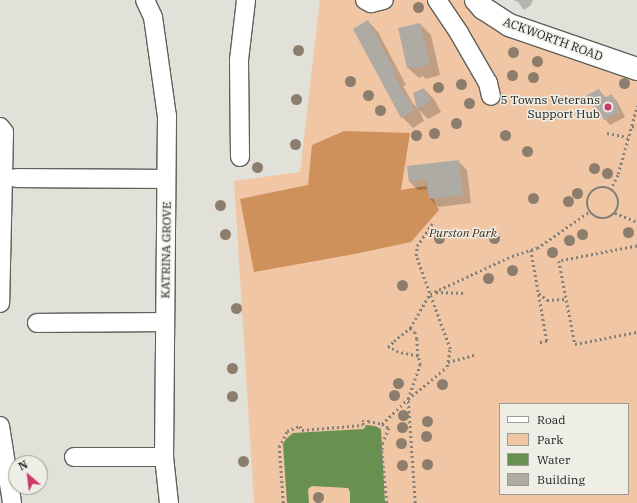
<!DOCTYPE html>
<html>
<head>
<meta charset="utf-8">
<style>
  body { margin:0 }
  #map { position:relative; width:637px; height:503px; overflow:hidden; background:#e1e0d9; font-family:"IBM Plex Serif",serif }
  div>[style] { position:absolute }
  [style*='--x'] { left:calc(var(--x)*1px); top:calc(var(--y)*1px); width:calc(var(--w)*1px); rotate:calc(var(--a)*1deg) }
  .green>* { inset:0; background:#f0c6a4 }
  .forest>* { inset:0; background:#cf915c }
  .water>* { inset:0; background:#689050 }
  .shadow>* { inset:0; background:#0003 }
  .building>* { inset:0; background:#aeaaa4 }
  .path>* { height:2.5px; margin-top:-1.25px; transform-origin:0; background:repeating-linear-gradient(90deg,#81807b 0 2px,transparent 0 5px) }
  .path>.ring { margin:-1.25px; padding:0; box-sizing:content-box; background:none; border:2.5px solid #81807b; border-radius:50% }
  .roads { filter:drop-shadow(1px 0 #61605a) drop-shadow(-1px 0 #61605a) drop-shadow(0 1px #61605a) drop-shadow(0 -1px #61605a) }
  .minor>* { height:18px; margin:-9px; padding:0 9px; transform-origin:9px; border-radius:9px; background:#fff }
  .major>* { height:22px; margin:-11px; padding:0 11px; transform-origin:11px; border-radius:11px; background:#fff }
  .trees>* { width:11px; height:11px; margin:-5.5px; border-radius:50%; background:#8c7d6d }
  .dots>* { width:11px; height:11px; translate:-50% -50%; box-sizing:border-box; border:2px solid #eeede6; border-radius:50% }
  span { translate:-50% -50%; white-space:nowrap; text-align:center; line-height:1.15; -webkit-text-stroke:3px #eeede6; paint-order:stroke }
  .street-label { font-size:12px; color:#242421 }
  .poi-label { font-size:12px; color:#242421 }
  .right { translate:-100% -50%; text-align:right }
  .park-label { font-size:12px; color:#462c15; font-style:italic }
  .legend { position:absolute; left:499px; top:403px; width:130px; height:92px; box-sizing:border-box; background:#eeede6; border:1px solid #9d9d97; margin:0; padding:5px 7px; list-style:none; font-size:12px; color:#242421 }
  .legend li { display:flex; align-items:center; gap:8px; height:20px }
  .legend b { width:20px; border:1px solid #9d9d97 }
  .north { position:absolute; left:8px; top:455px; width:40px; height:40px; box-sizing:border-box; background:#eeede6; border:1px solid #9d9d97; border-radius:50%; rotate:332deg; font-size:11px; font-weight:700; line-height:16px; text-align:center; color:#242421 }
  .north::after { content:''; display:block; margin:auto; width:14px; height:18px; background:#c93c6a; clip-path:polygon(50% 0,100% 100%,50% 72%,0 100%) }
</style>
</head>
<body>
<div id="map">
  <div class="green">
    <i style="clip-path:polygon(evenodd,320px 0,476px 0,637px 69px,637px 503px,254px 503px,234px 181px,300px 172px,320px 0,500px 404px,628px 404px,628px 494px,500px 494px,500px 404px)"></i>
  </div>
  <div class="forest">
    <i style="clip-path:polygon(344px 131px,410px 133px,401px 190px,426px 186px,439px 210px,411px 242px,355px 254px,254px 272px,240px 199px,308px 185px,312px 145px)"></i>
  </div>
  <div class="water">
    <i style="clip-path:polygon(366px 425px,375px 426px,381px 429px,385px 503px,350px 503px,350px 492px,348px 488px,312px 486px,308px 489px,309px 503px,287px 503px,283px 444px,286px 439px,293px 433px,364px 429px)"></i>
  </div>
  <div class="shadow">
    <i style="clip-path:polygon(513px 0,533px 0,530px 6px,524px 10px,518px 2px)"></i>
    <i style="clip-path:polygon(368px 21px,378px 32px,406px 85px,403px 86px,412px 102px,417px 108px,424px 89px,434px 99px,441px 112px,428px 119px,419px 110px,424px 121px,413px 128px,402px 117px)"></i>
    <i style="clip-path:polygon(420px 24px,431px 35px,440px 75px,426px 79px,423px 76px,419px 78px,408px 68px,400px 28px)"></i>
    <i style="clip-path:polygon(599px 90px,606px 98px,611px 96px,617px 101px,625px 117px,610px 125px,605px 119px,600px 111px,594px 106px,589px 95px)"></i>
    <i style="clip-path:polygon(459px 162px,467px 170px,471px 203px,438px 207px,430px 199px,429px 189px,418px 190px,410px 182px,408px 167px)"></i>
  </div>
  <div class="building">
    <i style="clip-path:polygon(368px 20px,396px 74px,394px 75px,405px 97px,407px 96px,414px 110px,401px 118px,353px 29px)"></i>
    <i style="clip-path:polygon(420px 23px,430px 64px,414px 69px,412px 66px,407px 68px,398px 28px)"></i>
    <i style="clip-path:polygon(424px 88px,431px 101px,417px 109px,413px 93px)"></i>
    <i style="clip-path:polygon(599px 89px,604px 98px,612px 94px,620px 112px,604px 120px,596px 105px,593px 106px,587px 95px)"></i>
    <i style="clip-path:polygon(459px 160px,463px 195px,429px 199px,427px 180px,409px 182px,407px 166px)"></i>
  </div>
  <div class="path">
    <i style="--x:632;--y:126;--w:5;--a:11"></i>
    <i style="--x:607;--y:133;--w:21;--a:11"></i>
    <i class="ring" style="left:587px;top:187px;width:29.5px;height:29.5px"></i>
    <i style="--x:610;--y:190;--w:18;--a:-63"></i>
    <i style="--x:618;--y:174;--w:71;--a:-74.4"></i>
    <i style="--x:615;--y:213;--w:24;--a:22"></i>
    <i style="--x:637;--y:246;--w:79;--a:169.1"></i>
    <i style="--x:559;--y:261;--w:85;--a:79.1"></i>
    <i style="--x:575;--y:344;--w:63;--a:-11"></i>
    <i style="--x:531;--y:250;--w:92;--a:80"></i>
    <i style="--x:547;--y:341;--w:8;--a:166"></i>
    <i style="--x:436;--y:292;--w:27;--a:2"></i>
    <i style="--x:539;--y:293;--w:11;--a:41"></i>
    <i style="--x:547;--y:300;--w:19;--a:-3"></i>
    <i style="--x:410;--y:328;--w:6;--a:39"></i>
    <i style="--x:415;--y:332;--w:7;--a:74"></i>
    <i style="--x:417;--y:339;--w:17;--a:87"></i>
    <i style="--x:448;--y:362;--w:28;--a:-15"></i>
    <i style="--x:382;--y:424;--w:36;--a:-44"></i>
    <i style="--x:408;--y:399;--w:36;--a:-71"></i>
    <i style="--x:420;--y:365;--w:9;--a:-103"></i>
    <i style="--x:418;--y:356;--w:20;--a:-169"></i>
    <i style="--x:398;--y:352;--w:11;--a:-153"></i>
    <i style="--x:388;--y:347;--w:8;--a:-45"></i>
    <i style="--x:394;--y:341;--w:21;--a:-39"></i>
    <i style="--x:410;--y:328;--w:39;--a:-60"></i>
    <i style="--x:430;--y:294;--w:90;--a:-24.9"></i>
    <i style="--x:512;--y:256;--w:26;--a:-18"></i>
    <i style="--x:537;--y:248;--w:63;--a:-34.7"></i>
    <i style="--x:283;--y:503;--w:56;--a:-94.1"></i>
    <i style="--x:279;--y:447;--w:18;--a:-63"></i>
    <i style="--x:287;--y:431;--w:14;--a:-21"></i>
    <i style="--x:300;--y:426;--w:4;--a:63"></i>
    <i style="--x:302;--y:430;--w:61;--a:-4.7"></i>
    <i style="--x:363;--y:425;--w:4;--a:-104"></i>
    <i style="--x:362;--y:421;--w:6;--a:0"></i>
    <i style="--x:368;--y:421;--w:14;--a:12"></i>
    <i style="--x:382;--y:424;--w:8;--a:30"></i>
    <i style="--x:389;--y:428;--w:16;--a:112"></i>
    <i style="--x:383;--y:443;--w:8;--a:97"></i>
    <i style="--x:382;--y:451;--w:52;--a:84.5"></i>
    <i style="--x:415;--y:503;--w:104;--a:-93.9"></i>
    <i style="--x:408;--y:399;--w:50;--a:-39.4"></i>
    <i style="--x:447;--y:367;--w:18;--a:-81"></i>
    <i style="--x:450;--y:349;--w:99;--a:-110.1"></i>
    <i style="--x:416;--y:256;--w:10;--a:-84"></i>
    <i style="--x:417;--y:246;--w:27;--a:-56"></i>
  </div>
  <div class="roads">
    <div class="minor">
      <i style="--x:145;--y:0;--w:19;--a:65"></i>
      <i style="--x:153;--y:17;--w:100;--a:82"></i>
      <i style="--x:167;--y:116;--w:341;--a:90.5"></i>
      <i style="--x:164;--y:457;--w:46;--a:83.8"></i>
      <i style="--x:365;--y:0;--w:7;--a:27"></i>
      <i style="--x:371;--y:3;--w:13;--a:-13"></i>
      <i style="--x:437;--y:0;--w:40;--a:56"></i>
      <i style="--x:459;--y:33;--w:58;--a:59.9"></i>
      <i style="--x:488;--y:83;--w:13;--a:77"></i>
      <i style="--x:0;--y:127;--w:6;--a:51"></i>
      <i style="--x:4;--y:132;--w:171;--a:91.3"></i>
      <i style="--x:240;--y:157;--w:97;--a:-90.6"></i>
      <i style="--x:239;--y:60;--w:60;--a:-83.3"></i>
      <i style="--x:16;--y:178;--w:150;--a:0.4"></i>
      <i style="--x:37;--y:323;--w:128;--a:-0.4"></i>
      <i style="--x:0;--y:426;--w:78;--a:81.1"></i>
      <i style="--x:74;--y:457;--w:90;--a:0"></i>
    </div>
    <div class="major">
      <i style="--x:476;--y:0;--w:11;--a:49"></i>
      <i style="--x:483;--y:8;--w:31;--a:33"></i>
      <i style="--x:509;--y:25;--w:135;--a:19"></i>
    </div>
  </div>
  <div class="trees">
    <i style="left:418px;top:7px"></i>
    <i style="left:298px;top:50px"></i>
    <i style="left:513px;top:52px"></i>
    <i style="left:537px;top:61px"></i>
    <i style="left:512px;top:75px"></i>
    <i style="left:533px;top:77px"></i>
    <i style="left:350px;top:81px"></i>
    <i style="left:624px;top:83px"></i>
    <i style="left:461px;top:84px"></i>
    <i style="left:438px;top:87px"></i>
    <i style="left:368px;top:95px"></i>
    <i style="left:296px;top:99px"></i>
    <i style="left:469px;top:103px"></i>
    <i style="left:380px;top:110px"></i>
    <i style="left:456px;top:123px"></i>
    <i style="left:434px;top:133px"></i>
    <i style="left:416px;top:135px"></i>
    <i style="left:505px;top:135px"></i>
    <i style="left:295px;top:144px"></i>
    <i style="left:527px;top:151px"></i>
    <i style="left:257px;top:167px"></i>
    <i style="left:594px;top:168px"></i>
    <i style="left:607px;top:173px"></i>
    <i style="left:577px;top:193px"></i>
    <i style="left:533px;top:198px"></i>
    <i style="left:568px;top:201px"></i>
    <i style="left:220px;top:205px"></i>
    <i style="left:628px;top:232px"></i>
    <i style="left:225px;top:234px"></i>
    <i style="left:582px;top:234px"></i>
    <i style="left:439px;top:238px"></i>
    <i style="left:494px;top:238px"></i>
    <i style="left:569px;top:240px"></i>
    <i style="left:552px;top:252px"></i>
    <i style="left:512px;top:270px"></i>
    <i style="left:488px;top:278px"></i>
    <i style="left:402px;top:285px"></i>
    <i style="left:236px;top:308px"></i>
    <i style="left:232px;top:368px"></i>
    <i style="left:398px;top:383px"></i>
    <i style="left:442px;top:384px"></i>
    <i style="left:394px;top:395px"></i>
    <i style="left:232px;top:396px"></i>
    <i style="left:403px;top:415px"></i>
    <i style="left:427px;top:421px"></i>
    <i style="left:402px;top:427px"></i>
    <i style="left:426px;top:436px"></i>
    <i style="left:401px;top:443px"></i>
    <i style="left:243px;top:461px"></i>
    <i style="left:427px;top:464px"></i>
    <i style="left:402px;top:465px"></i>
    <i style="left:318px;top:497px"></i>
  </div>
  <div class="dots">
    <i style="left:608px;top:107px;background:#c93c6a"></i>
  </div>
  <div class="street-label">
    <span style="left:553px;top:39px;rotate:20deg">ACKWORTH ROAD</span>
    <span style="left:166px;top:250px;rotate:-89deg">KATRINA GROVE</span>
  </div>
  <div class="poi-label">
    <span class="right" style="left:600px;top:107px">5 Towns Veterans<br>Support Hub</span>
  </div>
  <div class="park-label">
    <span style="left:463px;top:233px">Purston Park</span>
  </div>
  <ul class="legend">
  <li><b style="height:5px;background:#fff"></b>Road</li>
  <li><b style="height:11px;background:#f0c6a4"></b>Park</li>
  <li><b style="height:11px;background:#689050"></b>Water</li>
  <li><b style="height:11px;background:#aeaaa4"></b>Building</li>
  </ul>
  <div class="north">N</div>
</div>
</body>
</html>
